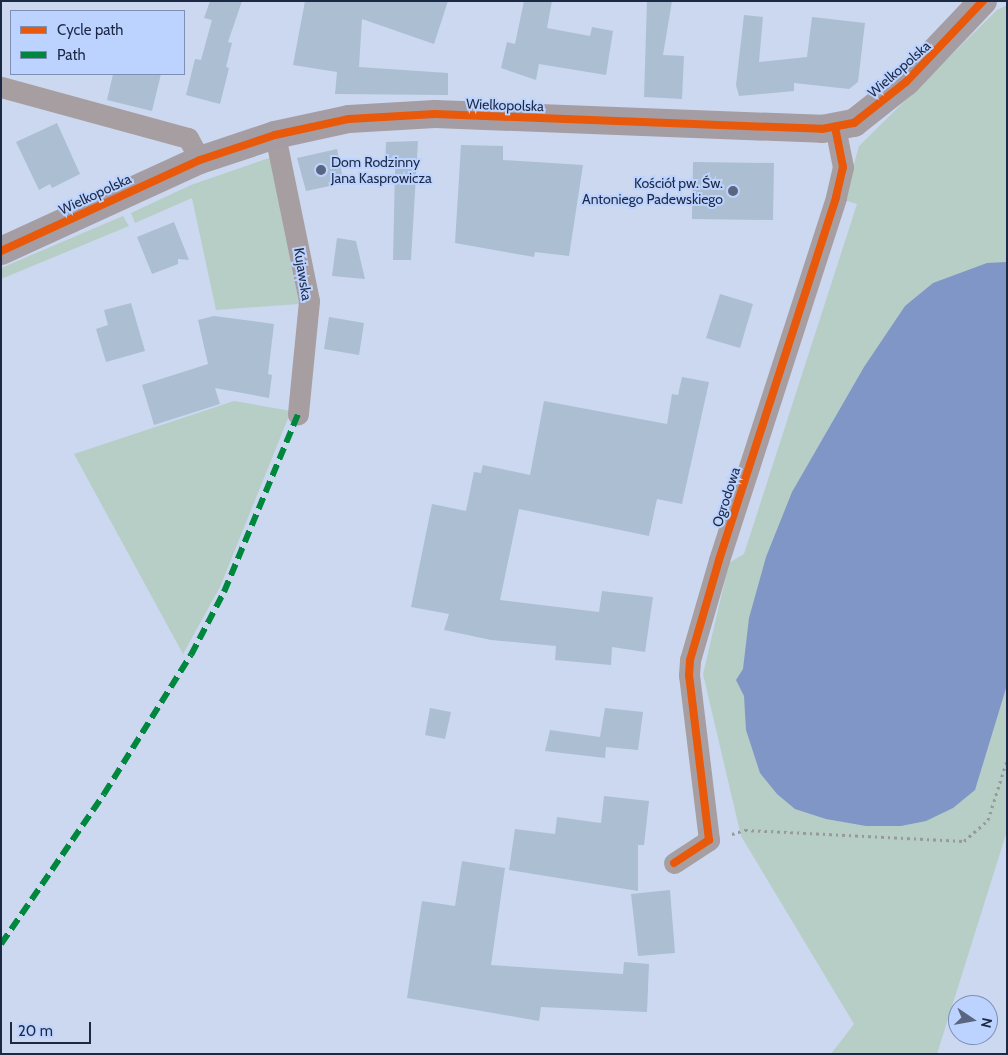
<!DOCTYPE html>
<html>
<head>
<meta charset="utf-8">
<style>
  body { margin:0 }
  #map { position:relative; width:1008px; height:1055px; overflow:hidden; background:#ccd8f0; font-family:Cabin,sans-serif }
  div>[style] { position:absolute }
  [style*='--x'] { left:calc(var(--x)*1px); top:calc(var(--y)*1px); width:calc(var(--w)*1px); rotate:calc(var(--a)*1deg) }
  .green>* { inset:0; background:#b6cec6 }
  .water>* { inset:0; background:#7f96c7 }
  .building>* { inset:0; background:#acbed2 }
  .path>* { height:3px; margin-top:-1.5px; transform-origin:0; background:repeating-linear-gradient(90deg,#9a989f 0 2.5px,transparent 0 6.5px) }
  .street>* { height:21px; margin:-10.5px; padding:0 10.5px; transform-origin:10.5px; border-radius:10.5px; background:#a79ea1 }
  .secondary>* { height:28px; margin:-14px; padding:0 14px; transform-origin:14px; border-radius:14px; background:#a59da4 }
  .quiet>* { height:6px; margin-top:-3px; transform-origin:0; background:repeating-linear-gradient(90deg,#00873e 0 12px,transparent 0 18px) }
  .cycleway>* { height:8px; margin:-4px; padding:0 4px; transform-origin:4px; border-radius:4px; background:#e8590c }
  .dots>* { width:14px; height:14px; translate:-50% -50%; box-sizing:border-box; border:2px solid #bdd3ff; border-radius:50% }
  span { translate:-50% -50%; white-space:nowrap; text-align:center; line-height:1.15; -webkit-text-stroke:4px #bdd3ff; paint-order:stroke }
  .street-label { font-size:14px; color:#1c2945 }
  .poi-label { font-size:14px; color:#1c2945 }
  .left { translate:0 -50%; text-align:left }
  .right { translate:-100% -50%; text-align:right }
  .frame { position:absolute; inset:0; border:2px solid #1c2945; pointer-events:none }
  .legend { position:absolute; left:10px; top:10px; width:175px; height:65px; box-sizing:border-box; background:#bdd3ff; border:1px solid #7d8fb5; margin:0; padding:6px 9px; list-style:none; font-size:15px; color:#1c2945 }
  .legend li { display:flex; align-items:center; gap:10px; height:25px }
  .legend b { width:25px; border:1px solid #7d8fb5 }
  .north { position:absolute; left:948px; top:995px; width:50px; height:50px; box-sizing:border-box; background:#bdd3ff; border:1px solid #7d8fb5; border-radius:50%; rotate:102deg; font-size:14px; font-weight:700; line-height:20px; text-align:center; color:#1c2945 }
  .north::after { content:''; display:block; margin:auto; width:18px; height:22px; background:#5a6681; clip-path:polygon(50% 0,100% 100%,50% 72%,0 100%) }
  .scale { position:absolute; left:10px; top:1022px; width:81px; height:22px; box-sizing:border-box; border:2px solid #1c2945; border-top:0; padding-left:6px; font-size:15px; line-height:18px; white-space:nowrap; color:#1c2945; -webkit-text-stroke:4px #bdd3ff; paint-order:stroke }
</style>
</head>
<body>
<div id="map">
  <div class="green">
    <i style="clip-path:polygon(1007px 5px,1007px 831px,937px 1054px,831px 1054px,854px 1024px,741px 836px,703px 674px,729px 563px,744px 554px,857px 204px,844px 200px,859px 146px,997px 10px)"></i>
    <i style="clip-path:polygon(272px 157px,299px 304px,216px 310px,192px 198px,135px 223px,131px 213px,191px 185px)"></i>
    <i style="clip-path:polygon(123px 216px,129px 226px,1px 279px,1px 268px)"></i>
    <i style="clip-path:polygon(234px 401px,291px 411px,220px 587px,183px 654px,74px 454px)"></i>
  </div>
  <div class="water">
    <i style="clip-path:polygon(1007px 262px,1007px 685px,975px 790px,953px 808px,926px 821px,901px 826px,866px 826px,826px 819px,795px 809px,777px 794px,760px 773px,746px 730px,744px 696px,736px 680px,743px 669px,749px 618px,766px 557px,792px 492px,864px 367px,905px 306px,933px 283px,987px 263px)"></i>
  </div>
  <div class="building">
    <i style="clip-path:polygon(210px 1px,242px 1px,228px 42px,232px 43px,226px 67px,229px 68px,220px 104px,186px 95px,195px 59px,201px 60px,212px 20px,204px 18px)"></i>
    <i style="clip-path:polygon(305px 1px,448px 1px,434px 44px,362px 19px,359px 67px,448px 73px,448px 95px,335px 94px,337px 72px,293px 65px)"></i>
    <i style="clip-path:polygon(524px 1px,552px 1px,547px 28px,590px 36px,592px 27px,613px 31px,606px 75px,539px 64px,536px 80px,501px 68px,507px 42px,515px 44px)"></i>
    <i style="clip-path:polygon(647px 1px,672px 1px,663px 55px,684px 56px,682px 99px,644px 97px)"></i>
    <i style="clip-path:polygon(744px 15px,763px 17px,759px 62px,807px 57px,812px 17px,865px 23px,858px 82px,849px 89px,794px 83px,794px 91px,739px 96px,736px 85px)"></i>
    <i style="clip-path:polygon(113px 74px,161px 74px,152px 111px,107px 100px)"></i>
    <i style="clip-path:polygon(57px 123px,80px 174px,52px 188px,50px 184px,39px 190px,16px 142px)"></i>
    <i style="clip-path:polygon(418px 141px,411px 260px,393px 260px,395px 169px,385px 169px,386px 142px)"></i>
    <i style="clip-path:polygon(461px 145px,503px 146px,503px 160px,583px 165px,569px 256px,535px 252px,534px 257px,455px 243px)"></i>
    <i style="clip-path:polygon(337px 149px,344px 183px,306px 191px,297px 158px)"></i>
    <i style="clip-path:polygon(693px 162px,774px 163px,773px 220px,692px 219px)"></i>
    <i style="clip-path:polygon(174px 222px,189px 260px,178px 259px,178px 264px,152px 274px,137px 237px)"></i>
    <i style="clip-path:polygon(337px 238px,356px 241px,365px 279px,332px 276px)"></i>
    <i style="clip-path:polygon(720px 294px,753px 304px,740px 348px,706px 338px)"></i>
    <i style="clip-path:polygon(131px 303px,145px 351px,106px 362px,96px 329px,108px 325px,104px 310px)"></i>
    <i style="clip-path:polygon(214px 316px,274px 324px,268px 374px,272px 375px,269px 398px,215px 388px,220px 404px,154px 425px,142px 385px,208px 364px,198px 320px)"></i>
    <i style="clip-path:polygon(329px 317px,364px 323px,359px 355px,324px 349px)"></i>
    <i style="clip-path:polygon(682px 377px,709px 382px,682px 504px,657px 499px,649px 536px,519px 509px,500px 600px,599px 612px,602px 591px,653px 597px,645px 652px,612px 647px,611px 665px,555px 660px,556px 646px,491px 640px,444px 630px,449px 614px,411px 607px,432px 504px,466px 511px,474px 472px,481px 473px,483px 465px,530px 475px,544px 401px,667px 424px,672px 394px,678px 395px)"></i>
    <i style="clip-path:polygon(430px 708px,451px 712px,445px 739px,425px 735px)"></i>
    <i style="clip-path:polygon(605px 708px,643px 712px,638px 750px,606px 747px,605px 758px,545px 751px,550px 730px,600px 737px)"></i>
    <i style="clip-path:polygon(604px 796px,649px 801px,644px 845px,638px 845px,638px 891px,509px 870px,515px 829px,555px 834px,557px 817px,601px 823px)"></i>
    <i style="clip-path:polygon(462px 861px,505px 868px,491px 965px,623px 974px,624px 962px,649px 964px,647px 1012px,541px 1007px,539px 1021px,407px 998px,422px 901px,455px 906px)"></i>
    <i style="clip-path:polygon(670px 890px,675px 953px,638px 956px,631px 894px)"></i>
  </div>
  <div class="path">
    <i style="--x:732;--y:834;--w:14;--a:-17"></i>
    <i style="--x:745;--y:830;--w:219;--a:2.9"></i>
    <i style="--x:964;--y:841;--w:32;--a:-41"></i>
    <i style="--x:988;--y:820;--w:63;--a:-72.4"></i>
  </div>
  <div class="street">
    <i style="--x:1;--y:87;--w:194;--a:15.3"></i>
    <i style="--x:188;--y:138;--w:25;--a:61"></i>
    <i style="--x:275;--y:135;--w:169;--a:78.4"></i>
    <i style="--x:309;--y:301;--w:114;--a:95.6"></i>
    <i style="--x:674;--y:863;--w:42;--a:-33.3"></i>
    <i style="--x:709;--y:840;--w:166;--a:-96.9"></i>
    <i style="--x:689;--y:675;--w:15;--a:-86"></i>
    <i style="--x:690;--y:660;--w:104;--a:-73.8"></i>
    <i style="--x:719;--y:560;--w:381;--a:-72.1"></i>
    <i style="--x:836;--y:197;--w:31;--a:-77"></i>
    <i style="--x:843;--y:167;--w:41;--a:-101.3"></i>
  </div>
  <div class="secondary">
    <i style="--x:1;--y:251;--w:219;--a:-24.6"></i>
    <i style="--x:200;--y:160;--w:79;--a:-18.4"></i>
    <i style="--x:275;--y:135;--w:76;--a:-12.2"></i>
    <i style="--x:349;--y:119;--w:86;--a:-3.3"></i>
    <i style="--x:435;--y:114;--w:387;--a:2.2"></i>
    <i style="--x:822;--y:129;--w:33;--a:-11"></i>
    <i style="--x:854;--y:123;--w:66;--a:-38.3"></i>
    <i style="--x:906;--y:82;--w:112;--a:-46.5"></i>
  </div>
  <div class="quiet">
    <i style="--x:1;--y:944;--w:182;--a:-55.5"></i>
    <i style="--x:104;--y:794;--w:164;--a:-58"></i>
    <i style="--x:191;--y:655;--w:71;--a:-62.4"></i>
    <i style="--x:224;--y:592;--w:193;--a:-67.4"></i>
  </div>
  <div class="cycleway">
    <i style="--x:1;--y:251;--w:219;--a:-24.6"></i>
    <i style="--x:200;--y:160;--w:79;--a:-18.4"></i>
    <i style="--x:275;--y:135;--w:76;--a:-12.2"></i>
    <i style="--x:349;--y:119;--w:86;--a:-3.3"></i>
    <i style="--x:435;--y:114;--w:387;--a:2.2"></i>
    <i style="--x:822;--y:129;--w:33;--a:-11"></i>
    <i style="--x:854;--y:123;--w:66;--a:-38.3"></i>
    <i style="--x:906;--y:82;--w:112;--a:-46.5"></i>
    <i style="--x:674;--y:863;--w:42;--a:-33.3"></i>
    <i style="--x:709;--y:840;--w:166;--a:-96.9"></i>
    <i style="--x:689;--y:675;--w:15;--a:-86"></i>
    <i style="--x:690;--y:660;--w:104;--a:-73.8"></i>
    <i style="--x:719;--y:560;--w:381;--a:-72.1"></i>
    <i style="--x:836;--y:197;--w:31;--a:-77"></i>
    <i style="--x:843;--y:167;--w:41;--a:-101.3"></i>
  </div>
  <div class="dots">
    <i style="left:321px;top:170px;background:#5a6681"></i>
    <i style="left:733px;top:191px;background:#5a6681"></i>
  </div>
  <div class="street-label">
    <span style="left:899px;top:69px;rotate:-41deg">Wielkopolska</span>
    <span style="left:505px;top:105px;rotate:2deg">Wielkopolska</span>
    <span style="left:95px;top:194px;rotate:-25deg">Wielkopolska</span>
    <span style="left:303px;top:274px;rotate:81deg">Kujawska</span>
    <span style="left:726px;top:497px;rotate:-72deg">Ogrodowa</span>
  </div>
  <div class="poi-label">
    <span class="left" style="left:331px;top:170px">Dom Rodzinny<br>Jana Kasprowicza</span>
    <span class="right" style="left:723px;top:191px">Kościół pw. Św.<br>Antoniego Padewskiego</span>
  </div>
  <div class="frame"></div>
  <ul class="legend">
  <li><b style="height:6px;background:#e8590c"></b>Cycle path</li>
  <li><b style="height:6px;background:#00873e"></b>Path</li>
  </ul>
  <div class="north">N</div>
  <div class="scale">20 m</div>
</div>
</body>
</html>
